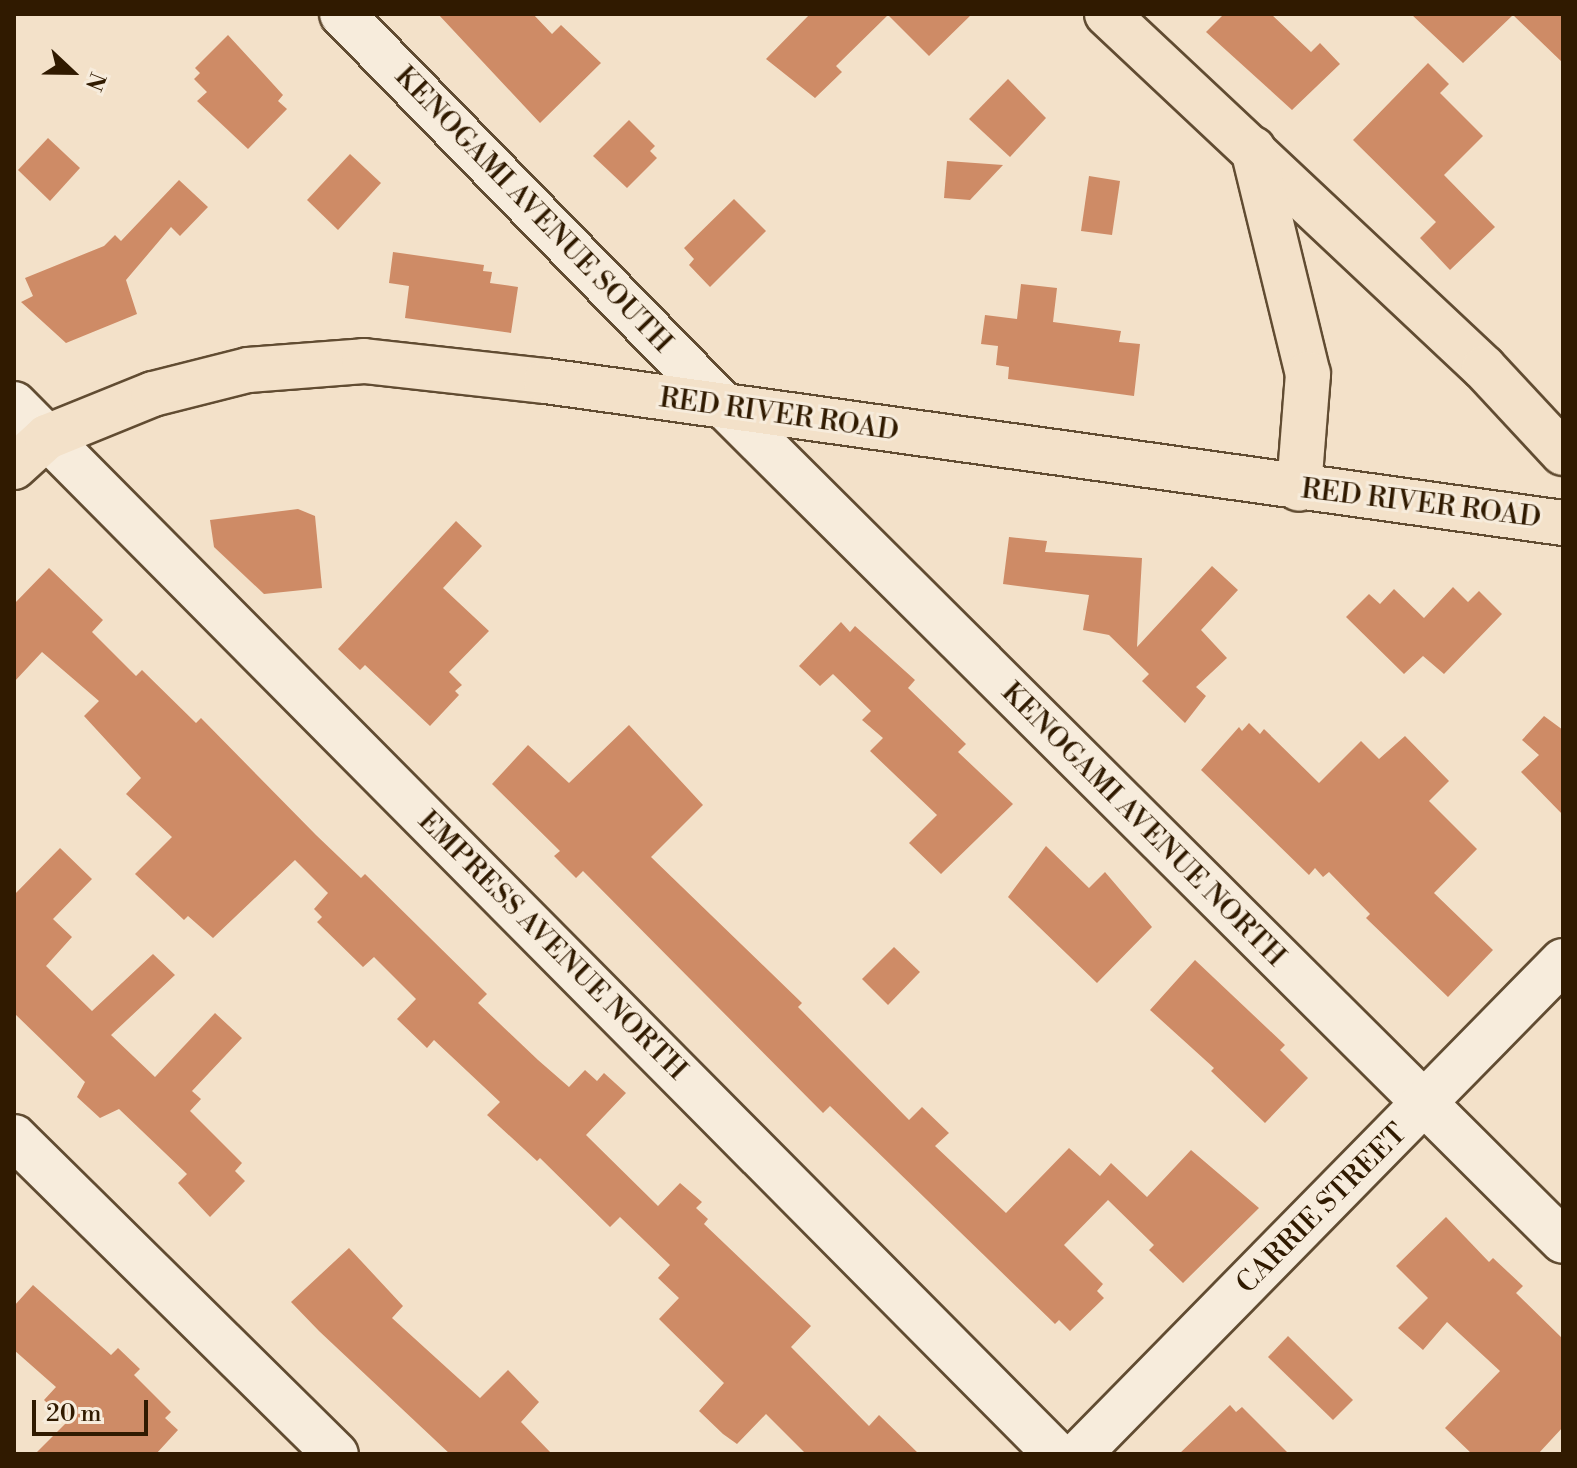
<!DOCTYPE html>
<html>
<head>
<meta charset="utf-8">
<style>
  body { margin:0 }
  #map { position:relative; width:1577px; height:1468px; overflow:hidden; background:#f3e1c9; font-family:"Libre Bodoni",serif }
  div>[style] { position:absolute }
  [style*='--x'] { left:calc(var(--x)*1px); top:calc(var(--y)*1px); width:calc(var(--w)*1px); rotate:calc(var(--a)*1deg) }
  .building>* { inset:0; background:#ce8b66 }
  .roads { filter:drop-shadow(2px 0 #614c32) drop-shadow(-2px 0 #614c32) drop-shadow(0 2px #614c32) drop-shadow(0 -2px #614c32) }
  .minor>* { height:44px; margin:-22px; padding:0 22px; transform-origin:22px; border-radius:22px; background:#f7ecdc }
  .major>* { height:44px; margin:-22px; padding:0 22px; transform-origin:22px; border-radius:22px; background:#f3e1c9 }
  span { translate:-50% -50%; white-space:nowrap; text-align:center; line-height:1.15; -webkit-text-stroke:6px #f7ecdc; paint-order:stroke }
  .street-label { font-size:28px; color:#301a00 }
  .frame { position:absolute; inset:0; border:16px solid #301a00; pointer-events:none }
  .north { position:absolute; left:32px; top:32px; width:80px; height:80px; -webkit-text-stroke:6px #f7ecdc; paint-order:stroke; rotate:112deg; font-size:22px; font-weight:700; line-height:32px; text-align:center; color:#301a00 }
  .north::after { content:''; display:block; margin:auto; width:28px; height:36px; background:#301a00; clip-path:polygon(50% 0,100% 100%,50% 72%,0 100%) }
  .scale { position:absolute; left:32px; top:1400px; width:116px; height:36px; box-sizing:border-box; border:4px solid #301a00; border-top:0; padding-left:10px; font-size:24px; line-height:28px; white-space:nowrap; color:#301a00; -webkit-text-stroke:6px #f7ecdc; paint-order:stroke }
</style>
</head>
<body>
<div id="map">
  <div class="building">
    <i style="clip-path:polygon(438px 14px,533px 14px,552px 34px,561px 25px,601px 63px,540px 123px)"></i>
    <i style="clip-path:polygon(810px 14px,972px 14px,929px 56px,888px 15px,836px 66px,842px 72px,815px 98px,766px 59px)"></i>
    <i style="clip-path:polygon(1224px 14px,1271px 14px,1311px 52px,1320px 43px,1340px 64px,1292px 110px,1206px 32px)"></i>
    <i style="clip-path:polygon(1411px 14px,1563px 14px,1563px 63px,1513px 15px,1463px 63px)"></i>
    <i style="clip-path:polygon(228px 35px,283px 95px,278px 101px,287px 109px,248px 149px,197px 101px,207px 92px,194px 79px,200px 73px,195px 68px)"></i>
    <i style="clip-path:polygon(1428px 63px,1449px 84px,1440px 93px,1483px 136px,1444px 175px,1495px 227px,1450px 270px,1420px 238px,1436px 222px,1353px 140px)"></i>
    <i style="clip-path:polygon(1008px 79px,1046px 118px,1010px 157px,969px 119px)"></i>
    <i style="clip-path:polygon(629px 120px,655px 146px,650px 151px,657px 158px,627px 188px,593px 156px)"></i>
    <i style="clip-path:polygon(48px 138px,80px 168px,50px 201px,18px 170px)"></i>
    <i style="clip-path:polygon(350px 154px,381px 183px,338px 230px,307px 200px)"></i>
    <i style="clip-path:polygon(947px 161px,1003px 165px,970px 200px,944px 198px)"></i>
    <i style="clip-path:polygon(1089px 176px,1120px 181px,1112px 235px,1081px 231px)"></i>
    <i style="clip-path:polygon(179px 180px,208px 207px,180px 236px,171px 227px,126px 280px,137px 314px,66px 343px,21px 302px,33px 296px,25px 278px,104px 246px,115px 235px,121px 241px)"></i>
    <i style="clip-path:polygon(734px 199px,766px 231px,710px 287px,689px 265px,694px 259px,684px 248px)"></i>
    <i style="clip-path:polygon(393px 252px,484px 265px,483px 271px,492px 272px,490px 283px,518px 287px,511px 333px,405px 318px,409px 286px,389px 283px)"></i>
    <i style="clip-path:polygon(1021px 284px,1057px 288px,1053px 322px,1121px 331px,1119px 342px,1140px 344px,1134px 396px,1008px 379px,1009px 367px,996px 365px,998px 346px,981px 344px,985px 315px,1017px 319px)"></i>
    <i style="clip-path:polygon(298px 509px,315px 516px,322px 588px,264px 594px,214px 547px,210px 520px)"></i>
    <i style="clip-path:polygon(456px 521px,482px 546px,443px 588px,489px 631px,449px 672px,462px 685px,455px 691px,459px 695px,430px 726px,365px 665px,360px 670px,338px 649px)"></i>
    <i style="clip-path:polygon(1009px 537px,1047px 541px,1045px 552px,1142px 558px,1137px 647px,1212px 566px,1238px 590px,1201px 630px,1227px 658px,1196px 687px,1206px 696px,1185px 723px,1142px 681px,1149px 674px,1109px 635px,1083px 630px,1089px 595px,1003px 584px)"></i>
    <i style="clip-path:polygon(49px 568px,103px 620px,92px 632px,136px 676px,142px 670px,196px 723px,201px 718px,316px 835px,361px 878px,365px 874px,487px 994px,478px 1003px,538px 1060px,569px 1087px,585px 1070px,597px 1081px,604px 1073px,626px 1093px,586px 1135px,658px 1206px,680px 1183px,702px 1202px,696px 1208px,708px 1219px,704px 1224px,811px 1326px,791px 1347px,869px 1426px,879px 1415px,919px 1454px,806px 1454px,766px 1414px,737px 1444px,723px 1434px,699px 1411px,724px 1383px,659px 1319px,679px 1298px,658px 1278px,670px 1265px,620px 1217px,610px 1227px,540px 1158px,537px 1161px,487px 1115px,500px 1102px,434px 1040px,427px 1048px,397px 1019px,416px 999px,374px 957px,363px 967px,317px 922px,322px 917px,314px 909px,328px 893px,295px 860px,213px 938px,188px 916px,184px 920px,135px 874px,172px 837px,126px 794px,141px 778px,84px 716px,99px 701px,42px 652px,14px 682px,14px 604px)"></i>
    <i style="clip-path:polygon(1453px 587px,1468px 602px,1479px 591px,1502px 614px,1444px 674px,1423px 656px,1404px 674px,1346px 617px,1369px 594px,1380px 604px,1394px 589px,1424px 618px)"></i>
    <i style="clip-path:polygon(841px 622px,850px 632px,855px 626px,915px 680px,908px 688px,966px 744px,958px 752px,1013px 804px,941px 874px,909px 843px,937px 815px,870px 751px,883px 738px,862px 720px,871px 711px,833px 674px,820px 686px,799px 666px)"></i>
    <i style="clip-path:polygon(1544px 716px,1563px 730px,1563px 815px,1521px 772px,1539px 755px,1522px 740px)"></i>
    <i style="clip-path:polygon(1249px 723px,1260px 734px,1264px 729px,1319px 783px,1361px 741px,1379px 759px,1405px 736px,1449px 781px,1429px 801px,1477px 849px,1434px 893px,1493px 950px,1448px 997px,1366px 918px,1370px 914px,1329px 872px,1323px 877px,1315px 868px,1309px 875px,1201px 770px,1239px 727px,1242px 731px)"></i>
    <i style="clip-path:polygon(629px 725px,703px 805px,651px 857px,802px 1003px,798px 1007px,909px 1120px,922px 1107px,949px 1133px,935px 1146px,1006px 1213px,1069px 1148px,1100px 1176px,1111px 1163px,1147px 1197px,1191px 1150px,1259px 1208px,1183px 1283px,1149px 1250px,1154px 1245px,1108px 1200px,1064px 1245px,1103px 1284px,1097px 1291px,1104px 1298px,1070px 1331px,1059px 1320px,1055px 1324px,830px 1106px,823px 1113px,583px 871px,576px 878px,554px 856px,560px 851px,492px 784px,528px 745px,569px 783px)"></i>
    <i style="clip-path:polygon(1046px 846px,1089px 888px,1105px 872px,1152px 927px,1097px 983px,1008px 897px)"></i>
    <i style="clip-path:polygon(60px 848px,92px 879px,53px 919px,72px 937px,46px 966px,92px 1011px,153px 954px,175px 975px,111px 1035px,155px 1077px,215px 1013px,242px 1038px,192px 1091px,201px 1099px,190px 1111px,242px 1163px,235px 1171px,245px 1181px,210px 1217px,178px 1183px,187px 1174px,119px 1109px,100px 1118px,77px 1097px,85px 1082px,14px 1013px,14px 895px)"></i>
    <i style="clip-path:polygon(894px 947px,920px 972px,888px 1005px,862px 979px)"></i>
    <i style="clip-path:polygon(1195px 960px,1285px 1045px,1280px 1050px,1308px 1078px,1265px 1123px,1211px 1071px,1214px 1068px,1150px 1010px)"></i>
    <i style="clip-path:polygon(1446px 1217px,1489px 1262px,1493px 1258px,1523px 1286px,1516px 1293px,1563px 1339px,1563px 1427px,1538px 1454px,1472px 1454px,1445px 1428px,1500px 1371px,1447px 1322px,1423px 1350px,1398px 1328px,1428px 1298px,1396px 1266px)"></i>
    <i style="clip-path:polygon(349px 1248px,403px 1306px,392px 1318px,480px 1398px,508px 1370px,539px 1402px,521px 1422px,552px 1454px,450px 1454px,319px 1331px,291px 1302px)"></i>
    <i style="clip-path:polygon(33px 1285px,111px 1355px,118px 1348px,140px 1369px,134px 1375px,171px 1412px,165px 1418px,178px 1430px,156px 1454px,35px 1454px,67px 1422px,44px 1400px,56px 1387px,14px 1350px,14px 1306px)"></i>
    <i style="clip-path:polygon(1288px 1336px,1353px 1400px,1333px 1420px,1268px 1357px)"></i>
    <i style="clip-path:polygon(1230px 1405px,1236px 1412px,1242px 1407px,1289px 1454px,1179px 1454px)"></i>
  </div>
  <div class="roads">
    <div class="minor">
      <i style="--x:342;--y:14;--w:549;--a:45.74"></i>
      <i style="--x:725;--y:407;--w:1182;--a:44.86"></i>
      <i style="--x:14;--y:404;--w:1479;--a:45.22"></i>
      <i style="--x:14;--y:1137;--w:452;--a:44.6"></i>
      <i style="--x:1079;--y:1454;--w:691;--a:-45.53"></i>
    </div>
    <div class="major">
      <i style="--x:1107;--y:14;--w:517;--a:43.2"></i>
      <i style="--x:1484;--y:368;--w:116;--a:47.1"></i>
      <i style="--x:1253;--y:149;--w:232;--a:76.3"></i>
      <i style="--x:1308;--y:374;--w:115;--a:94.5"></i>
      <i style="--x:14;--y:467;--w:45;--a:-42.3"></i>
      <i style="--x:47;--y:437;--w:114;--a:-22.1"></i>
      <i style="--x:153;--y:394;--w:98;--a:-14.2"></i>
      <i style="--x:248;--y:370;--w:116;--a:-4.4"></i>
      <i style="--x:364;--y:361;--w:183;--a:6.3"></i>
      <i style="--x:546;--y:381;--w:1027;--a:7.95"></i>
    </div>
  </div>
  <div class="street-label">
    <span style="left:533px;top:210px;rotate:46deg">KENOGAMI AVENUE SOUTH</span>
    <span style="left:779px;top:415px;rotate:8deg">RED RIVER ROAD</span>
    <span style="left:1421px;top:504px;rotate:7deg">RED RIVER ROAD</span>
    <span style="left:1143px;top:825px;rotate:45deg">KENOGAMI AVENUE NORTH</span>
    <span style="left:552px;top:946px;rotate:45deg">EMPRESS AVENUE NORTH</span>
    <span style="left:1322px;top:1209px;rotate:-45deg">CARRIE STREET</span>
  </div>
  <div class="frame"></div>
  <div class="north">N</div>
  <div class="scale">20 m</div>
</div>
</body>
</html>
